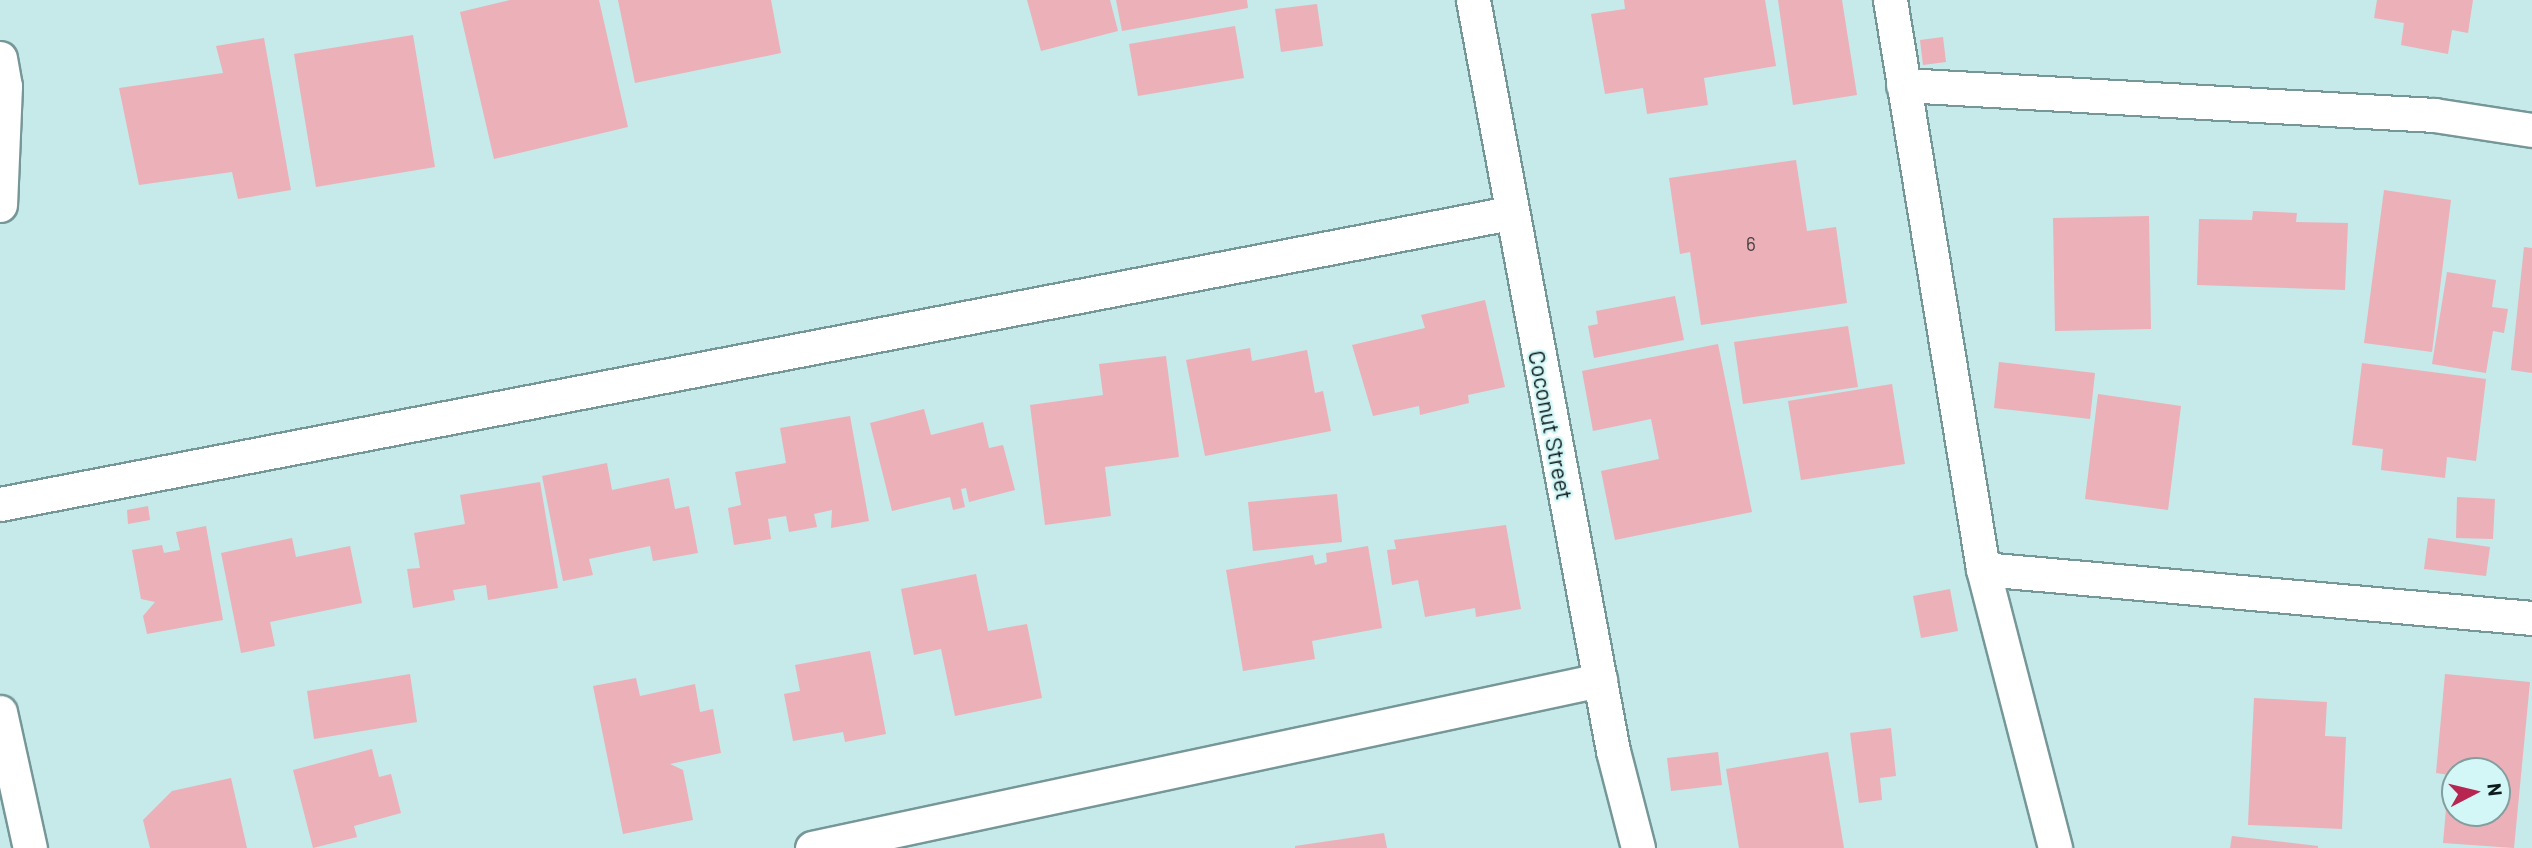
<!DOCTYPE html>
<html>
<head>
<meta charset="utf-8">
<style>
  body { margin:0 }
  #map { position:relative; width:2532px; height:848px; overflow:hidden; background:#c6e9ea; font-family:Barlow,sans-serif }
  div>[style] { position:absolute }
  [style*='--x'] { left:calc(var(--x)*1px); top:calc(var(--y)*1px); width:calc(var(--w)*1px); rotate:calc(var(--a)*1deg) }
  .building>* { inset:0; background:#ecb0b8 }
  .roads { filter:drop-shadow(2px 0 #769798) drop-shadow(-2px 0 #769798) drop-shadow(0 2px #769798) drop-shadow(0 -2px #769798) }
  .minor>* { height:33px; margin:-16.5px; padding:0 16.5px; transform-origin:16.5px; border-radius:16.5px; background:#fff }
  span { translate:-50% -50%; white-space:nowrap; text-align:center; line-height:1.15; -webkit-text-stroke:5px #d3f6f7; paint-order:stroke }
  .number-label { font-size:19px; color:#454042 }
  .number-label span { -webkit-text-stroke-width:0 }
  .street-label { font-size:23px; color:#0d1a1a }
  .north { position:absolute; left:2441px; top:757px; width:70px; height:70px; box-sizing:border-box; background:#d3f6f7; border:2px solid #849e9f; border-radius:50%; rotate:83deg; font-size:19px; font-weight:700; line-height:28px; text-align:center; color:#0d1a1a }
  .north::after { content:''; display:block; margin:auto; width:24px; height:32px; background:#b62650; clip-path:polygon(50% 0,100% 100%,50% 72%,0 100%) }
</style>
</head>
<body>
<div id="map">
  <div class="building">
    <i style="clip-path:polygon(510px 0,599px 0,628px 127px,494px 159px,460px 12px)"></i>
    <i style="clip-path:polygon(618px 0,771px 0,781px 53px,635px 83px)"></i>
    <i style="clip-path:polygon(1027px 0,1110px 0,1118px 31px,1041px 51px)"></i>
    <i style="clip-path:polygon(1116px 0,1247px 0,1248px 8px,1122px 31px)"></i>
    <i style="clip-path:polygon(1624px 0,1765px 0,1776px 66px,1704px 78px,1708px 105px,1647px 114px,1643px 88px,1605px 94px,1591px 14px,1625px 9px)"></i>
    <i style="clip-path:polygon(1778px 0,1842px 0,1857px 95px,1793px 105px)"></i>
    <i style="clip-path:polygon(2377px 0,2473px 0,2468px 33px,2452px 30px,2448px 54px,2401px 45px,2404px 23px,2374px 18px)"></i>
    <i style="clip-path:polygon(1317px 4px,1323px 46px,1281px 52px,1275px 9px)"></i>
    <i style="clip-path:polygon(1235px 26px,1244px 78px,1138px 96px,1129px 44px)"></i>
    <i style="clip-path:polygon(413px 35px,435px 167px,316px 187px,294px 54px)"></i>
    <i style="clip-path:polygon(1943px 37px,1946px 62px,1923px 65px,1920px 40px)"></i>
    <i style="clip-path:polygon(264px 38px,291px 190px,238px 199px,232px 172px,139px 185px,119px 88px,223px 73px,216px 46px)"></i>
    <i style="clip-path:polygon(1796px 160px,1807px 231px,1836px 227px,1847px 303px,1701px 325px,1690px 252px,1680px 254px,1669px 178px)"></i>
    <i style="clip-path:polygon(2384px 190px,2451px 200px,2432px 352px,2364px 343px)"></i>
    <i style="clip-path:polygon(2253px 211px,2297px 213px,2296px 222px,2348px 223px,2345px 290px,2197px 285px,2199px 219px,2252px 220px)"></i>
    <i style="clip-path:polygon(2149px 216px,2151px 329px,2055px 331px,2053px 218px)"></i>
    <i style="clip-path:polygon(2524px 247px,2532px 248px,2532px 373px,2511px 370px)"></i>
    <i style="clip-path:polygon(2447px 272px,2496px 280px,2492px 307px,2508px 309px,2504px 333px,2493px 331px,2486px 373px,2432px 364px)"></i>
    <i style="clip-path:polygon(1675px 296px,1684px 340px,1594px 358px,1588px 326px,1598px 324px,1596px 311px)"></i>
    <i style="clip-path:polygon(1485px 300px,1505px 387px,1468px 395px,1469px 403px,1420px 415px,1419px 406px,1373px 416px,1352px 345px,1425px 328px,1421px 315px)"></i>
    <i style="clip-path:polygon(1848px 326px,1858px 387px,1743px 404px,1734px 342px)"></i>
    <i style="clip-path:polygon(1718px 344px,1752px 512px,1615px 540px,1601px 471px,1659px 459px,1651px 419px,1593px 431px,1582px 371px)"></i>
    <i style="clip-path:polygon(1250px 348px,1252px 361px,1307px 350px,1315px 393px,1323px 391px,1331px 431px,1205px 456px,1186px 360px)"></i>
    <i style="clip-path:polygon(1166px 356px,1179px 457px,1105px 467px,1111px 516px,1045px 525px,1030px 405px,1103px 395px,1099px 364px)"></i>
    <i style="clip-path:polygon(1999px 362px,2095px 373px,2090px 419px,1994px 408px)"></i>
    <i style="clip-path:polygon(2362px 363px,2486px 379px,2476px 461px,2447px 457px,2445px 478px,2381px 470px,2383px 449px,2352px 445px)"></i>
    <i style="clip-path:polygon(1892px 384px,1905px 464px,1801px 480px,1788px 401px)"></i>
    <i style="clip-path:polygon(2098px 394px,2181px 406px,2168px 510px,2085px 499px)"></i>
    <i style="clip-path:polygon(924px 409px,931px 435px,983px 422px,989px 448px,1003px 445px,1015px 490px,969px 502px,966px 488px,961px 489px,965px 507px,953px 510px,950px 497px,892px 511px,870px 423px)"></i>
    <i style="clip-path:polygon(850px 416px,869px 521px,831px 528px,832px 510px,814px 514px,817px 527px,789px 532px,786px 516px,768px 519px,771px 539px,734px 545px,728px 508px,741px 505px,735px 472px,786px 463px,780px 428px)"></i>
    <i style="clip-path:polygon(607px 463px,612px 490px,669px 478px,675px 509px,689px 506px,698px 553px,653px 561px,650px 546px,589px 559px,593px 575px,563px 581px,542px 476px)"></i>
    <i style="clip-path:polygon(540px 482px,558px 588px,488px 600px,486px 585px,453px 590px,455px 600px,413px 608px,407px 569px,420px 568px,414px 533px,465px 524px,460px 495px)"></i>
    <i style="clip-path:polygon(1337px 494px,1342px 542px,1253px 551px,1248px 502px)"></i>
    <i style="clip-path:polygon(2457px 497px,2495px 499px,2493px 539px,2456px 538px)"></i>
    <i style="clip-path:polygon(148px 506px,150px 520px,128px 524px,127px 510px)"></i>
    <i style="clip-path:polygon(1506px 525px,1521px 609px,1476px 617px,1475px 608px,1425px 617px,1418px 580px,1392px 585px,1387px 550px,1396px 549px,1394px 540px)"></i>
    <i style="clip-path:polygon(206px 526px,223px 620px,147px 634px,143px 616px,155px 602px,141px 599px,132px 550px,162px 545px,164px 553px,180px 550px,176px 532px)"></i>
    <i style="clip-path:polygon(292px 538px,296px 557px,350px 546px,362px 603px,270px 622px,275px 646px,241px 653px,221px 553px)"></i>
    <i style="clip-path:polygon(2428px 538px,2490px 547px,2486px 576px,2424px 569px)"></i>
    <i style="clip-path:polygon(1368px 546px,1382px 628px,1312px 641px,1315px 659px,1243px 671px,1226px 570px,1313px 555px,1315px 565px,1327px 562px,1326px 553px)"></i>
    <i style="clip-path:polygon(976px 574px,988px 631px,1027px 624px,1042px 698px,955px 716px,941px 649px,914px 655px,901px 589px)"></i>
    <i style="clip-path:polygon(1950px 589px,1958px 631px,1921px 638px,1913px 596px)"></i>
    <i style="clip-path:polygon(870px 651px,886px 734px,845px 742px,843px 732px,793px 741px,784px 694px,800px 691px,795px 665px)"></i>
    <i style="clip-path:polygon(410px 674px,417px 722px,314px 739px,307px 691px)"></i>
    <i style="clip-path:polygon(evenodd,2445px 674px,2530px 682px,2514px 848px,2443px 843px,2449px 775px,2436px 773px,2445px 674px,2455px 771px,2497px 771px,2497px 813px,2455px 813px,2455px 771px)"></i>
    <i style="clip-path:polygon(636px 678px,640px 696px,695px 684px,700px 712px,713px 709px,721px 753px,670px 764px,683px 770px,693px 820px,623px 834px,593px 686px)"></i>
    <i style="clip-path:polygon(2254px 698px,2327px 702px,2325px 736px,2346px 737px,2342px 829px,2248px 825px)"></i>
    <i style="clip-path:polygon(1891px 728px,1896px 776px,1880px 778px,1882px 800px,1859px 803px,1850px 733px)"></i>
    <i style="clip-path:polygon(372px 749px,379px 777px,391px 774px,401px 813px,354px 826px,357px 837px,313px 848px,293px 770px)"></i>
    <i style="clip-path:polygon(1718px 752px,1722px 785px,1671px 791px,1667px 758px)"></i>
    <i style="clip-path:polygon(1828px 752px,1844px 848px,1739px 848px,1726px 769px)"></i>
    <i style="clip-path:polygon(231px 778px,247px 848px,150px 848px,143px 820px,172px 791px)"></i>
    <i style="clip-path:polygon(1384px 833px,1387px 848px,1295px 848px,1295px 846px)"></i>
    <i style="clip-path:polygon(2232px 836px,2318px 846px,2318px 848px,2230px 848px)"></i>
  </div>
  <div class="roads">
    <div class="minor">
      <i style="--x:1473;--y:0;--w:764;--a:79.44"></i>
      <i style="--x:1613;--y:751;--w:100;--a:75.5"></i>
      <i style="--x:1890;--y:0;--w:577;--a:80.72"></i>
      <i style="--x:1983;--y:569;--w:288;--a:75.5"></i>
      <i style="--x:0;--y:58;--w:28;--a:80"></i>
      <i style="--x:5;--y:86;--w:119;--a:92.4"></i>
      <i style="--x:1903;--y:85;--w:532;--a:3.23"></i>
      <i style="--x:2434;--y:115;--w:99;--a:8.7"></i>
      <i style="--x:0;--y:504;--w:1538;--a:-10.91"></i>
      <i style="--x:1983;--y:569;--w:551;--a:5.1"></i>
      <i style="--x:0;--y:712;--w:139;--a:77.6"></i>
      <i style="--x:812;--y:848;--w:806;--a:-12.04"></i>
    </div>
  </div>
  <div class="number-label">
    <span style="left:1751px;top:244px">6</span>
  </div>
  <div class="street-label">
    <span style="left:1551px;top:425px;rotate:79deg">Coconut Street</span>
  </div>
  <div class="north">N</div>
</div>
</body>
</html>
